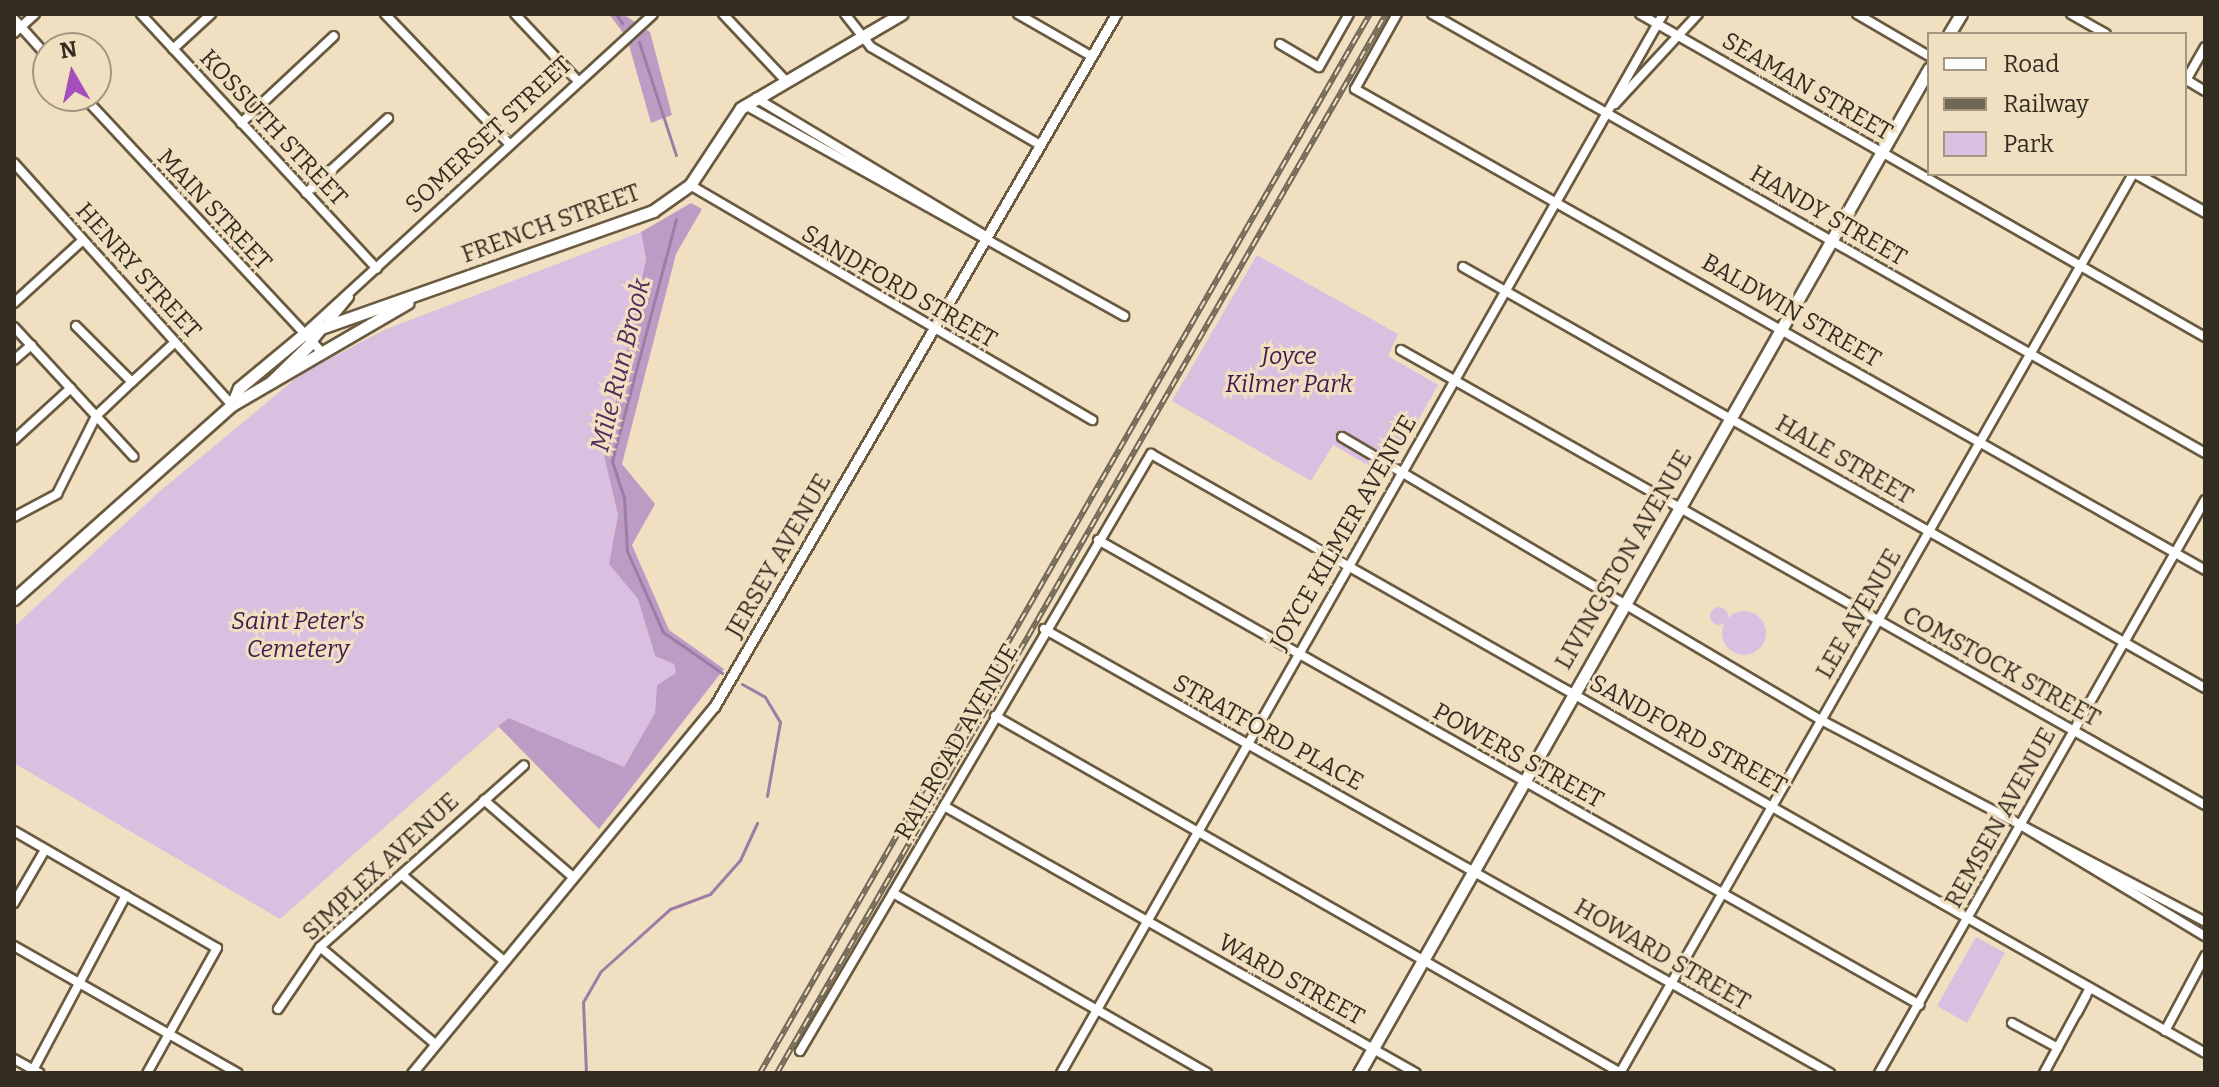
<!DOCTYPE html>
<html>
<head>
<meta charset="utf-8">
<style>
  body { margin:0 }
  #map { position:relative; width:2219px; height:1087px; overflow:hidden; background:#f0dfc1; font-family:Bitter,serif }
  div>[style] { position:absolute }
  [style*='--x'] { left:calc(var(--x)*1px); top:calc(var(--y)*1px); width:calc(var(--w)*1px); rotate:calc(var(--a)*1deg) }
  .green>* { inset:0; background:#d9c0e0 }
  .round { border-radius:50% }
  .forest>* { inset:0; background:#bc9cc5 }
  .stream>* { height:3px; margin:-1.5px; padding:0 1.5px; transform-origin:1.5px; border-radius:1.5px; background:#9b7da5 }
  .roads { filter:drop-shadow(2px 0 #695a40) drop-shadow(-2px 0 #695a40) drop-shadow(0 2px #695a40) drop-shadow(0 -2px #695a40) }
  .minor>* { height:8px; margin:-4px; padding:0 4px; transform-origin:4px; border-radius:4px; background:#fff }
  .tertiary>* { height:9px; margin:-4.5px; padding:0 4.5px; transform-origin:4.5px; border-radius:4.5px; background:#fff }
  .secondary>* { height:11px; margin:-5.5px; padding:0 5.5px; transform-origin:5.5px; border-radius:5.5px; background:#fff }
  .rail>* { height:6px; margin-top:-3px; transform-origin:0; background:repeating-linear-gradient(90deg,#f0dfc1 0 9px,#716755 0 18px); box-sizing:border-box; border-block:2px solid #716755 }
  span { translate:-50% -50%; white-space:nowrap; text-align:center; line-height:1.15; -webkit-text-stroke:6px #f0dfc1; paint-order:stroke }
  .street-label { font-size:24px; color:#332c21 }
  .park-label { font-size:24px; color:#431b4e; font-style:italic }
  .water-label { font-size:26px; color:#532b5f; font-style:italic }
  .frame { position:absolute; inset:0; border:16px solid #332c21; pointer-events:none }
  .legend { position:absolute; left:1927px; top:32px; width:260px; height:144px; box-sizing:border-box; background:#f0dfc1; border:2px solid #a49781; margin:0; padding:10px 14px; list-style:none; font-size:24px; color:#332c21 }
  .legend li { display:flex; align-items:center; gap:16px; height:40px }
  .legend b { width:40px; border:2px solid #a49781 }
  .north { position:absolute; left:32px; top:32px; width:80px; height:80px; box-sizing:border-box; background:#f0dfc1; border:2px solid #a49781; border-radius:50%; rotate:351deg; font-size:22px; font-weight:700; line-height:32px; text-align:center; color:#332c21 }
  .north::after { content:''; display:block; margin:auto; width:28px; height:36px; background:#a54fbd; clip-path:polygon(50% 0,100% 100%,50% 72%,0 100%) }
</style>
</head>
<body>
<div id="map">
  <div class="green">
    <i style="clip-path:polygon(641px 232px,646px 259px,604px 456px,618px 515px,610px 563px,638px 599px,655px 656px,674px 664px,676px 673px,657px 685px,655px 713px,624px 767px,509px 718px,280px 919px,14px 763px,14px 627px,159px 492px,301px 374px,384px 330px)"></i>
    <i style="clip-path:polygon(1257px 255px,1398px 334px,1388px 356px,1438px 385px,1387px 476px,1333px 445px,1311px 481px,1172px 401px)"></i>
    <i class="round" style="left:1710px;top:607px;width:18px;height:18px"></i>
    <i class="round" style="left:1722px;top:611px;width:44px;height:44px"></i>
    <i style="clip-path:polygon(1976px 937px,2005px 953px,1967px 1023px,1937px 1006px)"></i>
  </div>
  <div class="forest">
    <i style="clip-path:polygon(609px 14px,623px 14px,650px 32px,672px 115px,651px 123px,627px 38px)"></i>
    <i style="clip-path:polygon(691px 203px,702px 209px,676px 254px,622px 464px,655px 504px,632px 545px,669px 630px,724px 669px,599px 829px,498px 726px,509px 718px,624px 767px,655px 713px,657px 685px,676px 673px,674px 664px,655px 656px,638px 599px,609px 564px,618px 515px,604px 456px,646px 259px,641px 232px)"></i>
  </div>
  <div class="stream">
    <i style="--x:616;--y:14;--w:11;--a:56"></i>
    <i style="--x:639;--y:42;--w:119;--a:71.9"></i>
    <i style="--x:676;--y:219;--w:250;--a:104.8"></i>
    <i style="--x:612;--y:461;--w:38;--a:72"></i>
    <i style="--x:624;--y:497;--w:54;--a:86.8"></i>
    <i style="--x:627;--y:551;--w:89;--a:66"></i>
    <i style="--x:663;--y:632;--w:72;--a:34.8"></i>
    <i style="--x:742;--y:684;--w:26;--a:29"></i>
    <i style="--x:765;--y:697;--w:29;--a:59"></i>
    <i style="--x:780;--y:722;--w:75;--a:100"></i>
    <i style="--x:586;--y:1073;--w:71;--a:-92.4"></i>
    <i style="--x:583;--y:1002;--w:34;--a:-60"></i>
    <i style="--x:600;--y:972;--w:94;--a:-42"></i>
    <i style="--x:670;--y:909;--w:43;--a:-20.6"></i>
    <i style="--x:710;--y:894;--w:45;--a:-48.6"></i>
    <i style="--x:740;--y:860;--w:41;--a:-65.3"></i>
  </div>
  <div class="roads">
    <div class="minor">
      <i style="--x:141;--y:14;--w:347;--a:47.2"></i>
      <i style="--x:385;--y:14;--w:181;--a:46.3"></i>
      <i style="--x:515;--y:14;--w:93;--a:46.7"></i>
      <i style="--x:723;--y:14;--w:92;--a:46.8"></i>
      <i style="--x:845;--y:14;--w:42;--a:51.8"></i>
      <i style="--x:871;--y:47;--w:193;--a:30.1"></i>
      <i style="--x:1018;--y:14;--w:84;--a:29.9"></i>
      <i style="--x:1397;--y:14;--w:86;--a:119.2"></i>
      <i style="--x:1355;--y:89;--w:977;--a:29.5"></i>
      <i style="--x:1432;--y:14;--w:889;--a:29.59"></i>
      <i style="--x:1640;--y:14;--w:651;--a:29.76"></i>
      <i style="--x:1857;--y:14;--w:83;--a:30.3"></i>
      <i style="--x:2071;--y:14;--w:40;--a:29.7"></i>
      <i style="--x:14;--y:19;--w:51;--a:48.2"></i>
      <i style="--x:14;--y:33;--w:28;--a:-42"></i>
      <i style="--x:1280;--y:44;--w:45;--a:30.5"></i>
      <i style="--x:1319;--y:67;--w:61;--a:-60.5"></i>
      <i style="--x:173;--y:49;--w:52;--a:-42.6"></i>
      <i style="--x:2185;--y:79;--w:23;--a:31"></i>
      <i style="--x:2185;--y:82;--w:40;--a:-60.3"></i>
      <i style="--x:83;--y:96;--w:346;--a:47"></i>
      <i style="--x:756;--y:98;--w:266;--a:31"></i>
      <i style="--x:1615;--y:104;--w:122;--a:-47.3"></i>
      <i style="--x:745;--y:105;--w:434;--a:29.1"></i>
      <i style="--x:241;--y:123;--w:127;--a:-43.1"></i>
      <i style="--x:14;--y:163;--w:326;--a:48"></i>
      <i style="--x:690;--y:185;--w:466;--a:30.3"></i>
      <i style="--x:306;--y:193;--w:111;--a:-42.4"></i>
      <i style="--x:1463;--y:267;--w:853;--a:29.57"></i>
      <i style="--x:14;--y:303;--w:93;--a:-42.4"></i>
      <i style="--x:76;--y:326;--w:79;--a:45"></i>
      <i style="--x:132;--y:382;--w:57;--a:-42.9"></i>
      <i style="--x:14;--y:327;--w:176;--a:47.3"></i>
      <i style="--x:304;--y:334;--w:473;--a:-42.5"></i>
      <i style="--x:312;--y:342;--w:58;--a:-50.6"></i>
      <i style="--x:1401;--y:350;--w:924;--a:29.51"></i>
      <i style="--x:14;--y:360;--w:23;--a:-41"></i>
      <i style="--x:1342;--y:437;--w:556;--a:30.58"></i>
      <i style="--x:1821;--y:720;--w:434;--a:27.7"></i>
      <i style="--x:14;--y:440;--w:77;--a:-42.4"></i>
      <i style="--x:14;--y:517;--w:49;--a:-28.1"></i>
      <i style="--x:57;--y:494;--w:87;--a:-63.4"></i>
      <i style="--x:96;--y:416;--w:50;--a:-43.4"></i>
      <i style="--x:1098;--y:540;--w:944;--a:29.5"></i>
      <i style="--x:1044;--y:629;--w:903;--a:29.46"></i>
      <i style="--x:995;--y:716;--w:721;--a:29.7"></i>
      <i style="--x:484;--y:800;--w:118;--a:40.9"></i>
      <i style="--x:944;--y:806;--w:542;--a:29.5"></i>
      <i style="--x:2024;--y:827;--w:211;--a:31.1"></i>
      <i style="--x:14;--y:831;--w:234;--a:30"></i>
      <i style="--x:217;--y:948;--w:143;--a:119.2"></i>
      <i style="--x:402;--y:875;--w:132;--a:40.1"></i>
      <i style="--x:893;--y:893;--w:362;--a:29.8"></i>
      <i style="--x:14;--y:903;--w:61;--a:-59.7"></i>
      <i style="--x:14;--y:946;--w:257;--a:29.6"></i>
      <i style="--x:320;--y:947;--w:149;--a:40.1"></i>
      <i style="--x:278;--y:1009;--w:75;--a:-55.9"></i>
      <i style="--x:320;--y:947;--w:273;--a:-41.7"></i>
      <i style="--x:2077;--y:1013;--w:19;--a:-62"></i>
      <i style="--x:2012;--y:1023;--w:52;--a:28.5"></i>
      <i style="--x:2165;--y:1031;--w:85;--a:-61.9"></i>
      <i style="--x:800;--y:1051;--w:693;--a:-59.55"></i>
      <i style="--x:1151;--y:454;--w:1212;--a:29.61"></i>
      <i style="--x:14;--y:1059;--w:29;--a:29"></i>
      <i style="--x:33;--y:1070;--w:198;--a:-62"></i>
      <i style="--x:1061;--y:1073;--w:1218;--a:-60.38"></i>
      <i style="--x:1620;--y:1073;--w:1035;--a:-60.29"></i>
      <i style="--x:1879;--y:1073;--w:659;--a:-60.36"></i>
      <i style="--x:2044;--y:1073;--w:97;--a:-61.6"></i>
    </div>
    <div class="tertiary">
      <i style="--x:2137;--y:174;--w:78;--a:29.2"></i>
      <i style="--x:412;--y:1073;--w:475;--a:-50.5"></i>
      <i style="--x:714;--y:707;--w:801;--a:-59.88"></i>
    </div>
    <div class="secondary">
      <i style="--x:1949;--y:34;--w:23;--a:-59"></i>
      <i style="--x:271;--y:382;--w:57;--a:-44.3"></i>
      <i style="--x:232;--y:405;--w:18;--a:-68"></i>
      <i style="--x:239;--y:388;--w:85;--a:-39.7"></i>
      <i style="--x:304;--y:334;--w:370;--a:-19.4"></i>
      <i style="--x:653;--y:211;--w:45;--a:-35.1"></i>
      <i style="--x:690;--y:185;--w:92;--a:-56.5"></i>
      <i style="--x:741;--y:108;--w:186;--a:-30.4"></i>
      <i style="--x:14;--y:599;--w:292;--a:-41.7"></i>
      <i style="--x:232;--y:405;--w:203;--a:-30.2"></i>
      <i style="--x:1359;--y:1073;--w:1155;--a:-60.42"></i>
    </div>
  </div>
  <div class="rail">
    <i style="--x:760;--y:1073;--w:1222;--a:-60.06"></i>
    <i style="--x:777;--y:1073;--w:1222;--a:-60.1"></i>
  </div>
  <div class="street-label">
    <span style="left:1807px;top:87px;rotate:30deg">SEAMAN STREET</span>
    <span style="left:273px;top:128px;rotate:47deg">KOSSUTH STREET</span>
    <span style="left:489px;top:135px;rotate:-43deg">SOMERSET STREET</span>
    <span style="left:214px;top:210px;rotate:47deg">MAIN STREET</span>
    <span style="left:1828px;top:216px;rotate:30deg">HANDY STREET</span>
    <span style="left:551px;top:224px;rotate:-20deg">FRENCH STREET</span>
    <span style="left:138px;top:271px;rotate:48deg">HENRY STREET</span>
    <span style="left:899px;top:287px;rotate:30deg">SANDFORD STREET</span>
    <span style="left:1791px;top:311px;rotate:30deg">BALDWIN STREET</span>
    <span style="left:1844px;top:460px;rotate:30deg">HALE STREET</span>
    <span style="left:1344px;top:533px;rotate:-60deg">JOYCE KILMER AVENUE</span>
    <span style="left:779px;top:556px;rotate:-60deg">JERSEY AVENUE</span>
    <span style="left:1624px;top:560px;rotate:-60deg">LIVINGSTON AVENUE</span>
    <span style="left:1859px;top:614px;rotate:-60deg">LEE AVENUE</span>
    <span style="left:2001px;top:667px;rotate:29deg">COMSTOCK STREET</span>
    <span style="left:1268px;top:733px;rotate:29deg">STRATFORD PLACE</span>
    <span style="left:1688px;top:735px;rotate:29deg">SANDFORD STREET</span>
    <span style="left:957px;top:742px;rotate:-60deg">RAILROAD AVENUE</span>
    <span style="left:1518px;top:756px;rotate:29deg">POWERS STREET</span>
    <span style="left:2001px;top:818px;rotate:-61deg">REMSEN AVENUE</span>
    <span style="left:381px;top:867px;rotate:-43deg">SIMPLEX AVENUE</span>
    <span style="left:1662px;top:955px;rotate:30deg">HOWARD STREET</span>
    <span style="left:1291px;top:980px;rotate:29deg">WARD STREET</span>
  </div>
  <div class="park-label">
    <span style="left:1289px;top:371px">Joyce<br>Kilmer Park</span>
    <span style="left:298px;top:636px">Saint Peter's<br>Cemetery</span>
  </div>
  <div class="water-label">
    <span style="left:621px;top:365px;rotate:-76deg">Mile Run Brook</span>
  </div>
  <div class="frame"></div>
  <ul class="legend">
  <li><b style="height:10px;background:#fff"></b>Road</li>
  <li><b style="height:10px;background:#716755"></b>Railway</li>
  <li><b style="height:22px;background:#d9c0e0"></b>Park</li>
  </ul>
  <div class="north">N</div>
</div>
</body>
</html>
